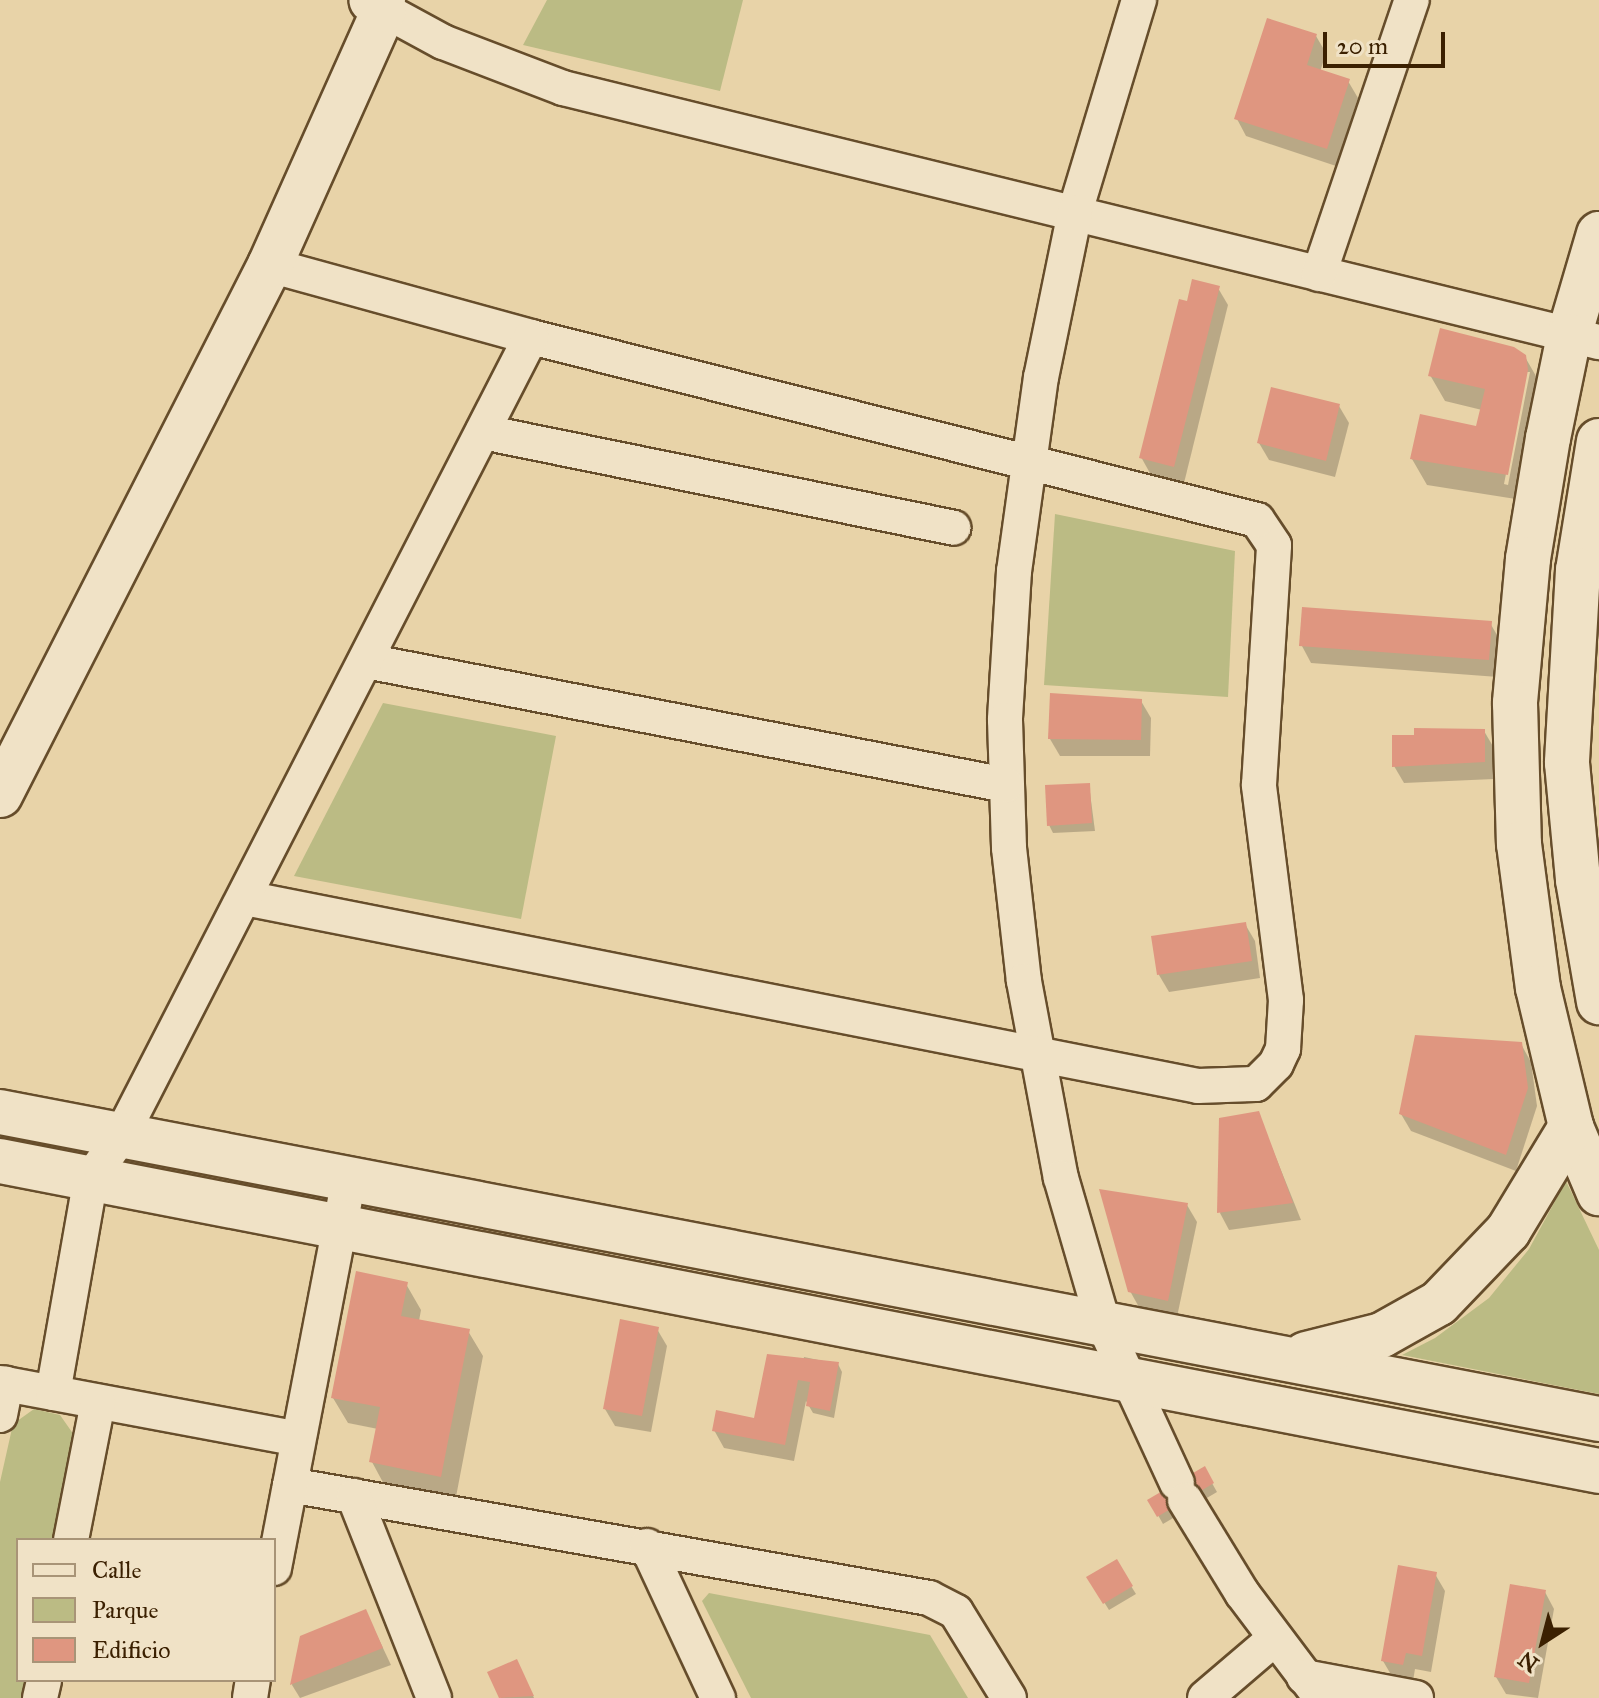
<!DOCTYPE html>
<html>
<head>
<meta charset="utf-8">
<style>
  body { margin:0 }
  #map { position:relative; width:1599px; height:1698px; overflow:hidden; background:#e8d3a8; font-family:"IM FELL Great Primer",serif }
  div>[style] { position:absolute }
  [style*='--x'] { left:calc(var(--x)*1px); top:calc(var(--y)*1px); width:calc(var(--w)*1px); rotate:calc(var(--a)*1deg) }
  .green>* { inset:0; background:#bbbb84 }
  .shadow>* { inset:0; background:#0003 }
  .building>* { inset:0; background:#df9680 }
  .roads { filter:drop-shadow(2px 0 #664d2b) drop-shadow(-2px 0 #664d2b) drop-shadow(0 2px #664d2b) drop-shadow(0 -2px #664d2b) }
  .street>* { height:34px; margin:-17px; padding:0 17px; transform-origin:17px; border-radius:17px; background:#f0e2c6 }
  .secondary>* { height:44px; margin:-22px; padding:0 22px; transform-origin:22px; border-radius:22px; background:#f0e2c6 }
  span { translate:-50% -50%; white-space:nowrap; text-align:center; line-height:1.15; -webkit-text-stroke:6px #f0e2c6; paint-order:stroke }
  .legend { position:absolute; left:16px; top:1538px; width:260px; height:144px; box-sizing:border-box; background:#f0e2c6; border:2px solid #a89477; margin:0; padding:10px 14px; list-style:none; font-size:24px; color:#3b2001 }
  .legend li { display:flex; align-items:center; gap:16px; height:40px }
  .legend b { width:40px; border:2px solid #a89477 }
  .north { position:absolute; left:1503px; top:1602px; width:80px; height:80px; -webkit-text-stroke:6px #f0e2c6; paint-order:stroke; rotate:216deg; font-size:22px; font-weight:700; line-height:32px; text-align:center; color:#3b2001 }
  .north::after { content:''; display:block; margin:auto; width:28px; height:36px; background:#3b2001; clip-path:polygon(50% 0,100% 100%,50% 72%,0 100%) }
  .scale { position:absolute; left:1323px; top:32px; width:122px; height:36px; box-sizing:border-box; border:4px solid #3b2001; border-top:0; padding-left:10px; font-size:24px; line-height:28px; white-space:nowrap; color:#3b2001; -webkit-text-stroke:6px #f0e2c6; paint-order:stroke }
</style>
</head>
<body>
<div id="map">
  <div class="green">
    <i style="clip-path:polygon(547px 0,743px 0,720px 91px,523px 45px)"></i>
    <i style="clip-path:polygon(1055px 514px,1235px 551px,1228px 697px,1044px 685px)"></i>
    <i style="clip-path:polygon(383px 703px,556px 736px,521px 919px,294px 876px)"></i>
    <i style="clip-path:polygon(1566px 1181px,1599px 1250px,1599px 1394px,1402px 1355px,1435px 1338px,1489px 1298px,1529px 1249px)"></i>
    <i style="clip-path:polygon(34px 1409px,60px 1415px,74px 1435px,74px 1449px,56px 1540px,18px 1540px,18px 1680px,29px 1680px,26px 1698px,0 1698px,0 1482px,13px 1424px)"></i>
    <i style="clip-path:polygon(709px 1593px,930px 1635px,968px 1698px,751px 1698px,702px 1601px)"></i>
  </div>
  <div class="shadow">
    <i style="clip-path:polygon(1316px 36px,1326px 53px,1320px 72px,1348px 81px,1358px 98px,1336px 166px,1246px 136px,1237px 119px)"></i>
    <i style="clip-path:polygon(1218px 288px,1228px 305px,1184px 483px,1151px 475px,1141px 457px,1188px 304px)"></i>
    <i style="clip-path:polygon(evenodd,1525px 357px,1540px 383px,1522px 500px,1427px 485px,1412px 459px,1478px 429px,1482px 410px,1445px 401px,1430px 375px,1525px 357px,1526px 372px,1530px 372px,1508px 485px,1504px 484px,1526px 372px)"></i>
    <i style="clip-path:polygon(1339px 406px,1349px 423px,1335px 477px,1269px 460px,1259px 443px)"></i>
    <i style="clip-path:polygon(1490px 623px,1500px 640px,1498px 677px,1311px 663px,1302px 646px)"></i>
    <i style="clip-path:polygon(1141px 701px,1151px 718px,1150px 756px,1060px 756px,1050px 739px)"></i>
    <i style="clip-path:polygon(1484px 731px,1494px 748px,1494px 779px,1404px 783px,1394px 766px)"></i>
    <i style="clip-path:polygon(1089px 785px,1095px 831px,1053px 833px,1049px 825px)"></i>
    <i style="clip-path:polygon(1245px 924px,1255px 941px,1260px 978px,1169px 992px,1159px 975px,1153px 937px)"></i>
    <i style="clip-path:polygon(1521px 1044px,1531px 1062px,1537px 1106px,1516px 1171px,1411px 1131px,1401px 1114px)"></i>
    <i style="clip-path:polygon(1258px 1113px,1301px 1220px,1229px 1230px,1220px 1213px)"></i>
    <i style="clip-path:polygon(1187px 1205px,1197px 1222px,1177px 1317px,1140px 1309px,1130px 1291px)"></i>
    <i style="clip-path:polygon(406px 1284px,421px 1310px,419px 1321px,468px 1331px,483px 1356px,455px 1502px,386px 1488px,372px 1462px,378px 1429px,348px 1423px,333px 1398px)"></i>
    <i style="clip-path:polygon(657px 1329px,667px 1346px,651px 1432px,615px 1426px,605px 1409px)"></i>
    <i style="clip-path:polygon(804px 1357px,838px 1364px,842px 1372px,834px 1418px,813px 1413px,806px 1401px,794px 1461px,724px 1448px,714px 1430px,756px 1421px,802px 1367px)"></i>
    <i style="clip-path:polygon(1204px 1469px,1217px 1492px,1163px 1524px,1150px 1501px)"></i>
    <i style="clip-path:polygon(1116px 1562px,1136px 1594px,1109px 1610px,1089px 1578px)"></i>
    <i style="clip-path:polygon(1435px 1574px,1445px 1591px,1431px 1672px,1415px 1669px,1413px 1681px,1393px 1678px,1383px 1661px)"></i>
    <i style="clip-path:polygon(1545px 1592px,1554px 1609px,1538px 1698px,1506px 1694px,1496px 1677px)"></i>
    <i style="clip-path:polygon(366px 1612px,391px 1665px,300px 1698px,292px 1685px,302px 1638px)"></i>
    <i style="clip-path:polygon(521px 1670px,534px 1698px,501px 1698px,490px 1673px)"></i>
  </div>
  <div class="building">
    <i style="clip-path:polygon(1267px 18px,1317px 34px,1307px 65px,1350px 79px,1327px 149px,1234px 119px)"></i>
    <i style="clip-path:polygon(1192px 279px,1220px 286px,1174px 467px,1139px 458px,1179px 299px,1187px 301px)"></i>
    <i style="clip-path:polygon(1440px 328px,1514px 347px,1526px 355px,1528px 370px,1508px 475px,1410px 459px,1420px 414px,1476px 426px,1485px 389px,1428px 376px)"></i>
    <i style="clip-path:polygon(1271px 387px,1340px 404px,1326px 461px,1257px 443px)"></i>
    <i style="clip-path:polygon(1302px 607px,1492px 621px,1489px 660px,1299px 646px)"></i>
    <i style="clip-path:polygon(1050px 693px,1142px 699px,1141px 740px,1048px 739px)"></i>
    <i style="clip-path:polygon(1414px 728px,1485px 729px,1485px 762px,1392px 767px,1392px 735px,1414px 735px)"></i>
    <i style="clip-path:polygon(1090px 783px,1092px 823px,1047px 826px,1045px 785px)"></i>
    <i style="clip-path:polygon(1246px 922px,1252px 961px,1157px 975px,1151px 936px)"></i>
    <i style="clip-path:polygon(1415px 1035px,1522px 1042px,1528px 1088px,1506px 1155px,1399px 1114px)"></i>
    <i style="clip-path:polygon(1259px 1111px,1293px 1203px,1217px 1213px,1219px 1118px)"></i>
    <i style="clip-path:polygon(1099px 1189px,1188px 1203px,1168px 1301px,1128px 1292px)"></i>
    <i style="clip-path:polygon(356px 1271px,408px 1282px,401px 1316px,470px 1329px,441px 1477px,369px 1462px,380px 1407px,331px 1398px)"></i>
    <i style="clip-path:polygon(620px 1319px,659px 1327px,642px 1416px,603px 1409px)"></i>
    <i style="clip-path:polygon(767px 1354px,839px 1362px,830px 1411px,806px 1406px,810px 1382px,798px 1380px,785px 1445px,712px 1431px,716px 1410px,754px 1418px)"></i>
    <i style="clip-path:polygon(1205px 1466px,1214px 1483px,1157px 1517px,1147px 1500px)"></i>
    <i style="clip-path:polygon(1117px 1559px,1133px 1586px,1103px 1604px,1086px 1577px)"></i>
    <i style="clip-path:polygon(1398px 1565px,1437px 1572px,1422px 1656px,1406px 1653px,1403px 1665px,1381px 1661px)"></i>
    <i style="clip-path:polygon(1510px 1584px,1546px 1590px,1529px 1683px,1494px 1677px)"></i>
    <i style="clip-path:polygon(366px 1609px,383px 1648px,290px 1685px,300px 1636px)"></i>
    <i style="clip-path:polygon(517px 1659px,534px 1696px,499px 1698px,487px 1672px)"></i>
  </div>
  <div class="roads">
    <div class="street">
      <i style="--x:388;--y:0;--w:11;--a:112"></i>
      <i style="--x:384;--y:10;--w:67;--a:28.5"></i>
      <i style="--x:443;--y:42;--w:129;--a:21"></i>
      <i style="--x:563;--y:88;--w:1067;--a:13.78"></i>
      <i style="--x:1139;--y:0;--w:221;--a:106.8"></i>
      <i style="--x:1075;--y:212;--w:168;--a:101.6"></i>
      <i style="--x:1041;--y:377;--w:196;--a:97.9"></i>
      <i style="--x:1014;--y:571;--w:149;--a:93.5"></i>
      <i style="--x:1005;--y:720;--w:128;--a:88.2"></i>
      <i style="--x:1009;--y:848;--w:134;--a:83.6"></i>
      <i style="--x:1024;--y:981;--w:200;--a:79.4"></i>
      <i style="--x:1061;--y:1178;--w:151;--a:73.8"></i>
      <i style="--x:1103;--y:1323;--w:176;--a:65.2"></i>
      <i style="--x:1319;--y:274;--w:289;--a:-71.3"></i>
      <i style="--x:483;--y:432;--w:480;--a:11.5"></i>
      <i style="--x:366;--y:661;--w:652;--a:10.97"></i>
      <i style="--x:245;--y:898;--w:971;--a:11.16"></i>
      <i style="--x:1198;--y:1086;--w:58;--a:-2"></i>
      <i style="--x:1256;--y:1084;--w:28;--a:-45"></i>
      <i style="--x:1276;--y:1064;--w:17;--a:-65"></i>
      <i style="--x:1283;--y:1049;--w:49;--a:-86.5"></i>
      <i style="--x:1286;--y:1000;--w:217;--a:-97.2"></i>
      <i style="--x:1259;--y:785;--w:240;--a:-86.4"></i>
      <i style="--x:1274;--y:545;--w:30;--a:-124"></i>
      <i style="--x:1257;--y:520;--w:749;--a:-165.85"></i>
      <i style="--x:531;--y:337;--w:271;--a:-164.6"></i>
      <i style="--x:0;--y:1383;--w:303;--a:10.6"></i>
      <i style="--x:53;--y:1393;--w:218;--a:-80"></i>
      <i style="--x:91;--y:1178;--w:52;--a:-54.5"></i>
      <i style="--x:121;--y:1136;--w:898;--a:-62.84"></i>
      <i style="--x:0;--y:1415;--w:32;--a:-79"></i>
      <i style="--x:290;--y:1485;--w:649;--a:10.03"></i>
      <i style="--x:929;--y:1598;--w:30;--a:27"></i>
      <i style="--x:956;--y:1612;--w:101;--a:58.4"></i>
      <i style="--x:354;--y:1496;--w:217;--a:68.4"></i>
      <i style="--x:1185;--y:1500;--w:109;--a:58.5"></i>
      <i style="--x:1242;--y:1593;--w:131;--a:53"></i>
      <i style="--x:71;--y:1540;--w:141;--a:-78.9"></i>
      <i style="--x:647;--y:1546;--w:168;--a:65"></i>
      <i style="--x:274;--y:1568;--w:393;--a:-79.1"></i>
      <i style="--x:1304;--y:1677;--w:114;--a:10.6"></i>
      <i style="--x:40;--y:1698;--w:18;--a:-77"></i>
      <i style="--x:250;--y:1698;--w:18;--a:-81"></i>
      <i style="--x:1205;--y:1698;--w:91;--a:-40.5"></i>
    </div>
    <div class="secondary">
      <i style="--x:1599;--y:234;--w:106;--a:106.4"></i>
      <i style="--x:1569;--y:336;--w:104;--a:101.6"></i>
      <i style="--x:1548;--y:438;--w:123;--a:99.4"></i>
      <i style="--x:1528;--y:559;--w:145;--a:95.2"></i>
      <i style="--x:1515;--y:703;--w:141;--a:88.4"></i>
      <i style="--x:1519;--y:844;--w:145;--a:82.5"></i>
      <i style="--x:1538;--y:988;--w:143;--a:76.6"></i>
      <i style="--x:1571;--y:1127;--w:72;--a:67"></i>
      <i style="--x:1599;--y:441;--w:131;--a:99.2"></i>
      <i style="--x:1578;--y:570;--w:193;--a:93.3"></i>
      <i style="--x:1567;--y:763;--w:118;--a:84.6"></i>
      <i style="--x:1578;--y:880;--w:124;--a:80.2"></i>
      <i style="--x:0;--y:795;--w:595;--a:-63"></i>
      <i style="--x:270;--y:265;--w:279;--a:-65.9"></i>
      <i style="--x:384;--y:10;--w:16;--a:-142"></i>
      <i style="--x:0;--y:1112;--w:1628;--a:10.87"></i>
      <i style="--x:0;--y:1161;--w:1629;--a:10.97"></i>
      <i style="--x:1306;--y:1354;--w:78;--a:-14"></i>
      <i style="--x:1382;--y:1335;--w:65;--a:-29.3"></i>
      <i style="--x:1439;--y:1303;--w:100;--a:-46.2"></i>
      <i style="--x:1508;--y:1231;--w:122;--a:-58.8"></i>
    </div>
  </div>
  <ul class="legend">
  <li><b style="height:10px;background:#f0e2c6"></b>Calle</li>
  <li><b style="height:22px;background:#bbbb84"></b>Parque</li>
  <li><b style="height:22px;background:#df9680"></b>Edificio</li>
  </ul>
  <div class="north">N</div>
  <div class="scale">20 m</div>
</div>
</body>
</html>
